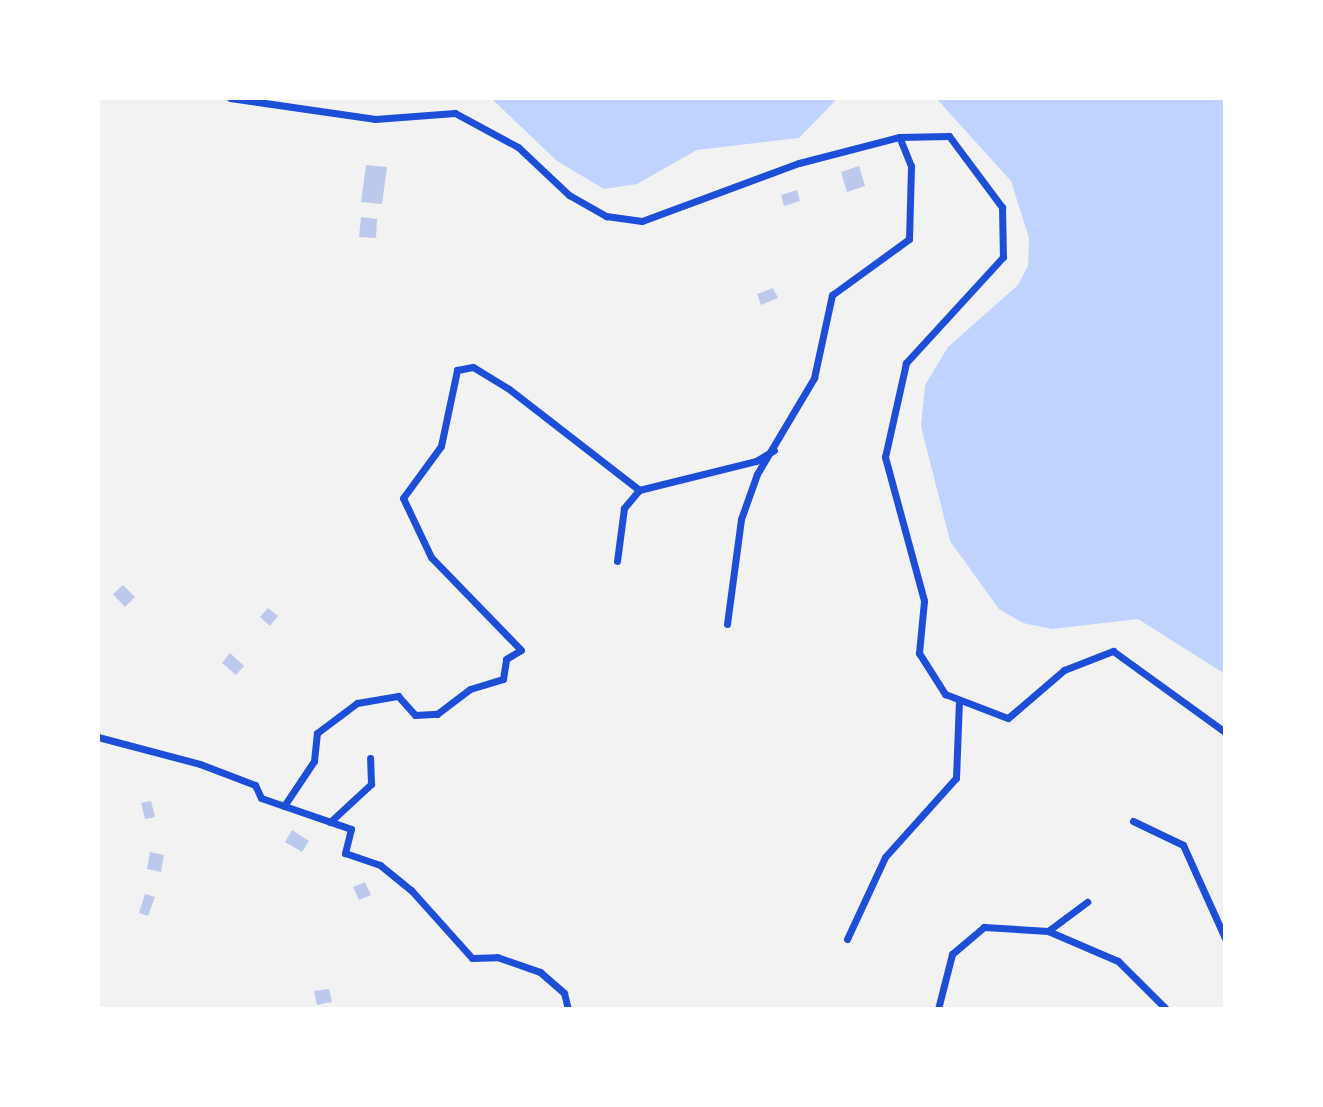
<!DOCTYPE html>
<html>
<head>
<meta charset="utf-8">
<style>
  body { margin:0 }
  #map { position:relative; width:1323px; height:1107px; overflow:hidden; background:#f2f2f2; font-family:Karla,sans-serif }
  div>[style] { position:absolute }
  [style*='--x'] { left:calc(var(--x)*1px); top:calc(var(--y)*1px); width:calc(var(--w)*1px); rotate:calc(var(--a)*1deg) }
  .water>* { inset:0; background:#bfd3fe }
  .building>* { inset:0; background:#bdc9ec }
  .minor>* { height:7px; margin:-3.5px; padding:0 3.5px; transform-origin:3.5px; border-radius:3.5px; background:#1d4ed8 }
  span { translate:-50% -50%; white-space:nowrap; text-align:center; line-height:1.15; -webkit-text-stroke:7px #fff; paint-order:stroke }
  .frame { position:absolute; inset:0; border:100px solid #fff; pointer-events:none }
</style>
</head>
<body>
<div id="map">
  <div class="water">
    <i style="clip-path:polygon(491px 98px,838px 98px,799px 138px,697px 150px,637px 184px,604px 189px,557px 161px)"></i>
    <i style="clip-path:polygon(936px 98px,1225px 98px,1225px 674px,1138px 619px,1052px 629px,1023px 623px,999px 609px,950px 541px,921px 426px,925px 385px,948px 347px,1018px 285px,1028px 266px,1029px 238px,1011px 181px)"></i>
  </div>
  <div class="building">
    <i style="clip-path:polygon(366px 165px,387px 167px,382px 204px,361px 202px)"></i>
    <i style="clip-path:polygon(859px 166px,865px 186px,847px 192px,841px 172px)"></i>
    <i style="clip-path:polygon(797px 190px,800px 201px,784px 206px,781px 195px)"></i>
    <i style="clip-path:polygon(361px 217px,377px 219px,376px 238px,359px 237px)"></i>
    <i style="clip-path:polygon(773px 288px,778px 298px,761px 305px,757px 294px)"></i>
    <i style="clip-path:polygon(123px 585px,135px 597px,125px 607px,113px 594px)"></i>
    <i style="clip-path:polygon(268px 608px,278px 616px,270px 626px,260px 617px)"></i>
    <i style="clip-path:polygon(230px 653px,244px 666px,236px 675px,222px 663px)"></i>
    <i style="clip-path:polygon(151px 801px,155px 817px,145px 819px,141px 803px)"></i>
    <i style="clip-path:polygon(292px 830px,309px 841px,302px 852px,285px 842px)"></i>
    <i style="clip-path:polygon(150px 852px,164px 855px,161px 872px,147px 869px)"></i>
    <i style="clip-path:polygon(365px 882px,371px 895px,359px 900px,353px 887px)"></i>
    <i style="clip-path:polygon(145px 894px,155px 897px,148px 916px,139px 913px)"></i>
    <i style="clip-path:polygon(329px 989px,332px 1002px,317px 1005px,314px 991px)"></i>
  </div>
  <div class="minor">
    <i style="--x:230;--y:98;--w:147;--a:8.2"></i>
    <i style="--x:375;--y:119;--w:80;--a:-4.3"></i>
    <i style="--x:455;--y:113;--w:72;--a:28.4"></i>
    <i style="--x:518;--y:147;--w:70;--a:43.3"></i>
    <i style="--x:569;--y:195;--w:43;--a:29.6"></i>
    <i style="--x:606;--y:216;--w:36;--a:8"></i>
    <i style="--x:642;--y:221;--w:167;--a:-20.3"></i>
    <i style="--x:799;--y:163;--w:103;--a:-14.6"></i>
    <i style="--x:899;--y:137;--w:50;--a:-1.1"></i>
    <i style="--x:949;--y:136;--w:89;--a:53.3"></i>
    <i style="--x:1002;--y:207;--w:50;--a:88.9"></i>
    <i style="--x:1003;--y:257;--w:144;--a:132.5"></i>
    <i style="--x:906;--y:363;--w:96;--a:102.6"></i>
    <i style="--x:885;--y:457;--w:149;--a:74.8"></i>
    <i style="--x:924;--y:601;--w:52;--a:95.5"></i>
    <i style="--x:919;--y:653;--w:49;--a:57.6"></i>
    <i style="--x:945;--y:694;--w:67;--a:20.9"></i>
    <i style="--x:1008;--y:718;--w:74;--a:-40.6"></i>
    <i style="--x:1064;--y:670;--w:53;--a:-21.2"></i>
    <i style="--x:1113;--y:651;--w:138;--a:35.9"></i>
    <i style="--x:617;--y:561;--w:53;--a:-82.5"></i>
    <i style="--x:624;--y:508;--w:23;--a:-50"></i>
    <i style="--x:639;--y:490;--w:121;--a:-13.9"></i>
    <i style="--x:756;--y:461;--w:21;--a:-31"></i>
    <i style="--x:727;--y:624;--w:106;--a:-82.4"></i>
    <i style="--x:741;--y:519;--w:48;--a:-70.4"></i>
    <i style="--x:757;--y:474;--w:112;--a:-59.3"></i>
    <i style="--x:814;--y:378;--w:85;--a:-77.8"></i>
    <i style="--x:832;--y:295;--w:95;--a:-36"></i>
    <i style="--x:909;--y:239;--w:73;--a:-88.4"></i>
    <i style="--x:911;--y:166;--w:31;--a:-112"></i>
    <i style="--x:98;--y:737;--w:106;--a:14.8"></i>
    <i style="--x:200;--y:764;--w:59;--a:20.9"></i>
    <i style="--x:255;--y:785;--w:14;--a:65"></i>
    <i style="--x:261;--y:798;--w:95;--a:19"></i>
    <i style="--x:351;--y:829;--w:25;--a:104"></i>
    <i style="--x:345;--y:853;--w:37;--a:19"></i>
    <i style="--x:380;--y:865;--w:40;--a:39"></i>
    <i style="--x:411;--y:890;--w:91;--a:48.1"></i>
    <i style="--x:472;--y:958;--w:25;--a:-2"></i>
    <i style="--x:497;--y:957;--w:46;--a:19.2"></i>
    <i style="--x:540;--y:972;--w:32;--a:41"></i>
    <i style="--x:564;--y:993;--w:16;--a:76"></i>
    <i style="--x:284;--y:806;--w:54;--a:-56.3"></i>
    <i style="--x:314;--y:761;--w:28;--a:-84"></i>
    <i style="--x:317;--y:733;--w:50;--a:-36.9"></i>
    <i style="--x:357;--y:703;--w:42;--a:-9.7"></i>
    <i style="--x:398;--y:696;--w:25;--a:48"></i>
    <i style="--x:415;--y:715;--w:22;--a:-3"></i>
    <i style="--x:437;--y:714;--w:41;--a:-37.1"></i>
    <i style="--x:470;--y:689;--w:34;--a:-17"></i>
    <i style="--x:503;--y:679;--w:20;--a:-81"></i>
    <i style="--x:506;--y:659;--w:17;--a:-31"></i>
    <i style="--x:521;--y:650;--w:129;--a:-134.1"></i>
    <i style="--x:431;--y:557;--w:65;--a:-115.4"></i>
    <i style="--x:403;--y:498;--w:64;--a:-53.8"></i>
    <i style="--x:441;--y:446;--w:78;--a:-78.1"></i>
    <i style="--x:457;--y:370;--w:16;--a:-11"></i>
    <i style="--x:473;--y:367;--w:42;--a:31.4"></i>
    <i style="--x:509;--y:389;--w:165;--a:37.8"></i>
    <i style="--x:1133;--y:821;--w:55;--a:25.6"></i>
    <i style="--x:1183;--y:845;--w:102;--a:65.7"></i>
    <i style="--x:330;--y:822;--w:56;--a:-42.8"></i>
    <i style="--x:371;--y:784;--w:26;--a:-92"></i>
    <i style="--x:1048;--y:931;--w:49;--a:-36.6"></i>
    <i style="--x:847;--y:939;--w:90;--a:-65.1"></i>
    <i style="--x:885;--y:857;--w:106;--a:-48.1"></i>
    <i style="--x:956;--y:778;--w:78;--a:-87.8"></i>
    <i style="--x:938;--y:1009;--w:57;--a:-75.7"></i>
    <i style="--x:952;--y:954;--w:42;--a:-40.2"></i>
    <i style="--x:984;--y:927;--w:64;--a:3.6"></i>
    <i style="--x:1048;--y:931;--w:76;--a:23.2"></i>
    <i style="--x:1118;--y:961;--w:68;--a:45"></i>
  </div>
  <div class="frame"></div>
</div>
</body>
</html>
